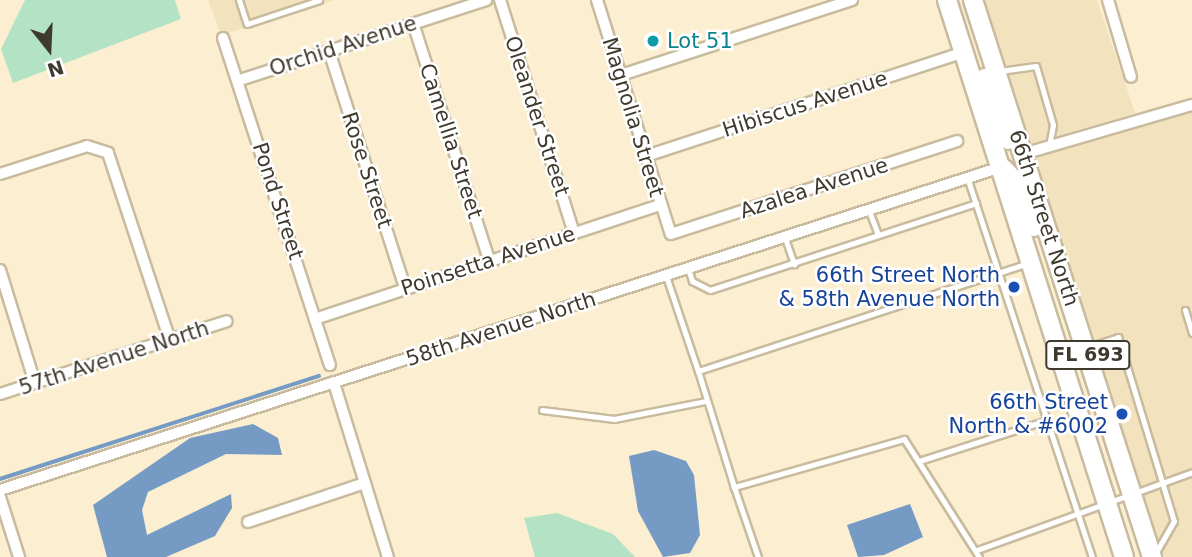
<!DOCTYPE html>
<html>
<head>
<meta charset="utf-8">
<style>
  body { margin:0 }
  #map { position:relative; width:1192px; height:557px; overflow:hidden; background:#fcefd1; font-family:"DejaVu Sans",sans-serif }
  div>[style] { position:absolute }
  [style*='--x'] { left:calc(var(--x)*1px); top:calc(var(--y)*1px); width:calc(var(--w)*1px); rotate:calc(var(--a)*1deg) }
  .built>* { inset:0; background:#f3e2be }
  .green>* { inset:0; background:#b3e3c4 }
  .water>* { inset:0; background:#759bc5 }
  .stream>* { height:3.5px; margin:-1.75px; padding:0 1.75px; transform-origin:1.75px; border-radius:1.75px; background:#759bc5 }
  .roads { filter:drop-shadow(2px 0 #c8bb9e) drop-shadow(-2px 0 #c8bb9e) drop-shadow(0 2px #c8bb9e) drop-shadow(0 -2px #c8bb9e) }
  .service>* { height:5px; margin:-2.5px; padding:0 2.5px; transform-origin:2.5px; border-radius:2.5px; background:#fff }
  .minor>* { height:10px; margin:-5px; padding:0 5px; transform-origin:5px; border-radius:5px; background:#fff }
  .primary>* { height:18px; margin:-9px; padding:0 9px; transform-origin:9px; border-radius:9px; background:#fff }
  .dots>* { width:19px; height:19px; translate:-50% -50%; box-sizing:border-box; border:4px solid #fff; border-radius:50% }
  span { translate:-50% -50%; white-space:nowrap; text-align:center; line-height:1.15; -webkit-text-stroke:5px #fff; paint-order:stroke }
  .shield-label span { padding:2px 5px; background:#fff; border:2px solid; border-radius:5px; -webkit-text-stroke-width:0 }
  .shield-label { font-size:19px; color:#3f3a2e; font-weight:700 }
  .culture-label { font-size:21px; color:#0d838f }
  .left { translate:0 -50%; text-align:left }
  .street-label { font-size:21px; color:#3f3a2e }
  .transit-label { font-size:21px; color:#164399 }
  .right { translate:-100% -50%; text-align:right }
  .north { position:absolute; left:14px; top:14px; width:70px; height:70px; -webkit-text-stroke:5px #fff; paint-order:stroke; rotate:162deg; font-size:19px; font-weight:700; line-height:28px; text-align:center; color:#3f3a2e }
  .north::after { content:''; display:block; margin:auto; width:24px; height:32px; background:#3f3a2e; clip-path:polygon(50% 0,100% 100%,50% 72%,0 100%) }
</style>
</head>
<body>
<div id="map">
  <div class="built">
    <i style="clip-path:polygon(208px 0,335px 0,228px 33px,220px 32px)"></i>
    <i style="clip-path:polygon(984px 0,1097px 0,1135px 113px,1030px 144px)"></i>
    <i style="clip-path:polygon(1192px 112px,1192px 557px,1162px 557px,1034px 158px)"></i>
  </div>
  <div class="green">
    <i style="clip-path:polygon(25px 0,175px 0,181px 19px,13px 83px,1px 49px)"></i>
    <i style="clip-path:polygon(557px 513px,613px 534px,635px 557px,535px 557px,524px 518px)"></i>
  </div>
  <div class="water">
    <i style="clip-path:polygon(253px 424px,278px 438px,282px 455px,226px 454px,148px 492px,142px 510px,147px 535px,231px 494px,232px 508px,215px 536px,166px 557px,107px 557px,93px 505px,190px 438px)"></i>
    <i style="clip-path:polygon(654px 450px,686px 461px,694px 475px,700px 535px,690px 553px,663px 557px,638px 511px,629px 456px)"></i>
    <i style="clip-path:polygon(910px 504px,923px 537px,884px 555px,858px 557px,847px 525px)"></i>
  </div>
  <div class="stream">
    <i style="--x:0;--y:479;--w:335;--a:-17.9"></i>
  </div>
  <div class="roads">
    <div class="service">
      <i style="--x:239;--y:0;--w:25;--a:72"></i>
      <i style="--x:247;--y:24;--w:76;--a:-18.4"></i>
      <i style="--x:1000;--y:71;--w:36;--a:-8"></i>
      <i style="--x:1036;--y:66;--w:61;--a:73.9"></i>
      <i style="--x:1053;--y:125;--w:20;--a:101"></i>
      <i style="--x:967;--y:177;--w:400;--a:71.8"></i>
      <i style="--x:869;--y:211;--w:25;--a:69"></i>
      <i style="--x:785;--y:238;--w:28;--a:71"></i>
      <i style="--x:688;--y:268;--w:14;--a:73"></i>
      <i style="--x:692;--y:281;--w:20;--a:27"></i>
      <i style="--x:710;--y:290;--w:280;--a:-18.1"></i>
      <i style="--x:666;--y:276;--w:100;--a:71.4"></i>
      <i style="--x:1185;--y:310;--w:24;--a:73"></i>
      <i style="--x:1088;--y:347;--w:32;--a:-18"></i>
      <i style="--x:1118;--y:337;--w:192;--a:73.1"></i>
      <i style="--x:1174;--y:521;--w:38;--a:120"></i>
      <i style="--x:542;--y:410;--w:73;--a:7.1"></i>
      <i style="--x:614;--y:419;--w:94;--a:-11.1"></i>
      <i style="--x:922;--y:460;--w:131;--a:-17.7"></i>
      <i style="--x:734;--y:487;--w:74;--a:71.1"></i>
      <i style="--x:977;--y:550;--w:229;--a:-19.9"></i>
      <i style="--x:979;--y:557;--w:140;--a:-122.4"></i>
      <i style="--x:904;--y:439;--w:177;--a:164.2"></i>
      <i style="--x:734;--y:487;--w:121;--a:-107.2"></i>
      <i style="--x:698;--y:371;--w:347;--a:-18.1"></i>
    </div>
    <div class="minor">
      <i style="--x:500;--y:0;--w:244;--a:72.4"></i>
      <i style="--x:597;--y:0;--w:245;--a:72.5"></i>
      <i style="--x:671;--y:234;--w:301;--a:-18"></i>
      <i style="--x:1108;--y:0;--w:80;--a:73.4"></i>
      <i style="--x:413;--y:23;--w:249;--a:72.2"></i>
      <i style="--x:223;--y:38;--w:344;--a:71.9"></i>
      <i style="--x:329;--y:51;--w:249;--a:72.2"></i>
      <i style="--x:621;--y:75;--w:243;--a:-18"></i>
      <i style="--x:240;--y:80;--w:259;--a:-18"></i>
      <i style="--x:1023;--y:154;--w:176;--a:-16.2"></i>
      <i style="--x:646;--y:156;--w:335;--a:-18.1"></i>
      <i style="--x:0;--y:174;--w:91;--a:-17.8"></i>
      <i style="--x:87;--y:146;--w:22;--a:18"></i>
      <i style="--x:108;--y:153;--w:197;--a:71.7"></i>
      <i style="--x:0;--y:270;--w:118;--a:72.8"></i>
      <i style="--x:315;--y:319;--w:363;--a:-18.3"></i>
      <i style="--x:334;--y:383;--w:182;--a:72.8"></i>
      <i style="--x:0;--y:394;--w:238;--a:-17.8"></i>
      <i style="--x:0;--y:490;--w:1052;--a:-17.88"></i>
      <i style="--x:0;--y:497;--w:63;--a:72.4"></i>
      <i style="--x:248;--y:522;--w:123;--a:-18.4"></i>
    </div>
    <div class="primary">
      <i style="--x:947;--y:0;--w:584;--a:72.37"></i>
      <i style="--x:973;--y:0;--w:585;--a:72.18"></i>
      <i style="--x:985;--y:78;--w:66;--a:69.6"></i>
      <i style="--x:1004;--y:169;--w:25;--a:48"></i>
      <i style="--x:1021;--y:188;--w:41;--a:71.6"></i>
    </div>
  </div>
  <div class="dots">
    <i style="left:653px;top:41px;background:#0f9aa8"></i>
    <i style="left:1014px;top:287px;background:#1a4fb4"></i>
    <i style="left:1122px;top:414px;background:#1a4fb4"></i>
  </div>
  <div class="shield-label">
    <span style="left:1088px;top:355px">FL 693</span>
  </div>
  <div class="culture-label">
    <span class="left" style="left:667px;top:41px">Lot 51</span>
  </div>
  <div class="street-label">
    <span style="left:343px;top:46px;rotate:-18deg">Orchid Avenue</span>
    <span style="left:805px;top:104px;rotate:-18deg">Hibiscus Avenue</span>
    <span style="left:537px;top:116px;rotate:72deg">Oleander Street</span>
    <span style="left:633px;top:117px;rotate:73deg">Magnolia Street</span>
    <span style="left:451px;top:141px;rotate:72deg">Camellia Street</span>
    <span style="left:367px;top:170px;rotate:72deg">Rose Street</span>
    <span style="left:814px;top:188px;rotate:-18deg">Azalea Avenue</span>
    <span style="left:278px;top:201px;rotate:72deg">Pond Street</span>
    <span style="left:1044px;top:218px;rotate:72deg">66th Street North</span>
    <span style="left:488px;top:261px;rotate:-18deg">Poinsetta Avenue</span>
    <span style="left:501px;top:329px;rotate:-18deg">58th Avenue North</span>
    <span style="left:114px;top:358px;rotate:-18deg">57th Avenue North</span>
  </div>
  <div class="transit-label">
    <span class="right" style="left:1000px;top:287px">66th Street North<br>&amp; 58th Avenue North</span>
    <span class="right" style="left:1108px;top:414px">66th Street<br>North &amp; #6002</span>
  </div>
  <div class="north">N</div>
</div>
</body>
</html>
